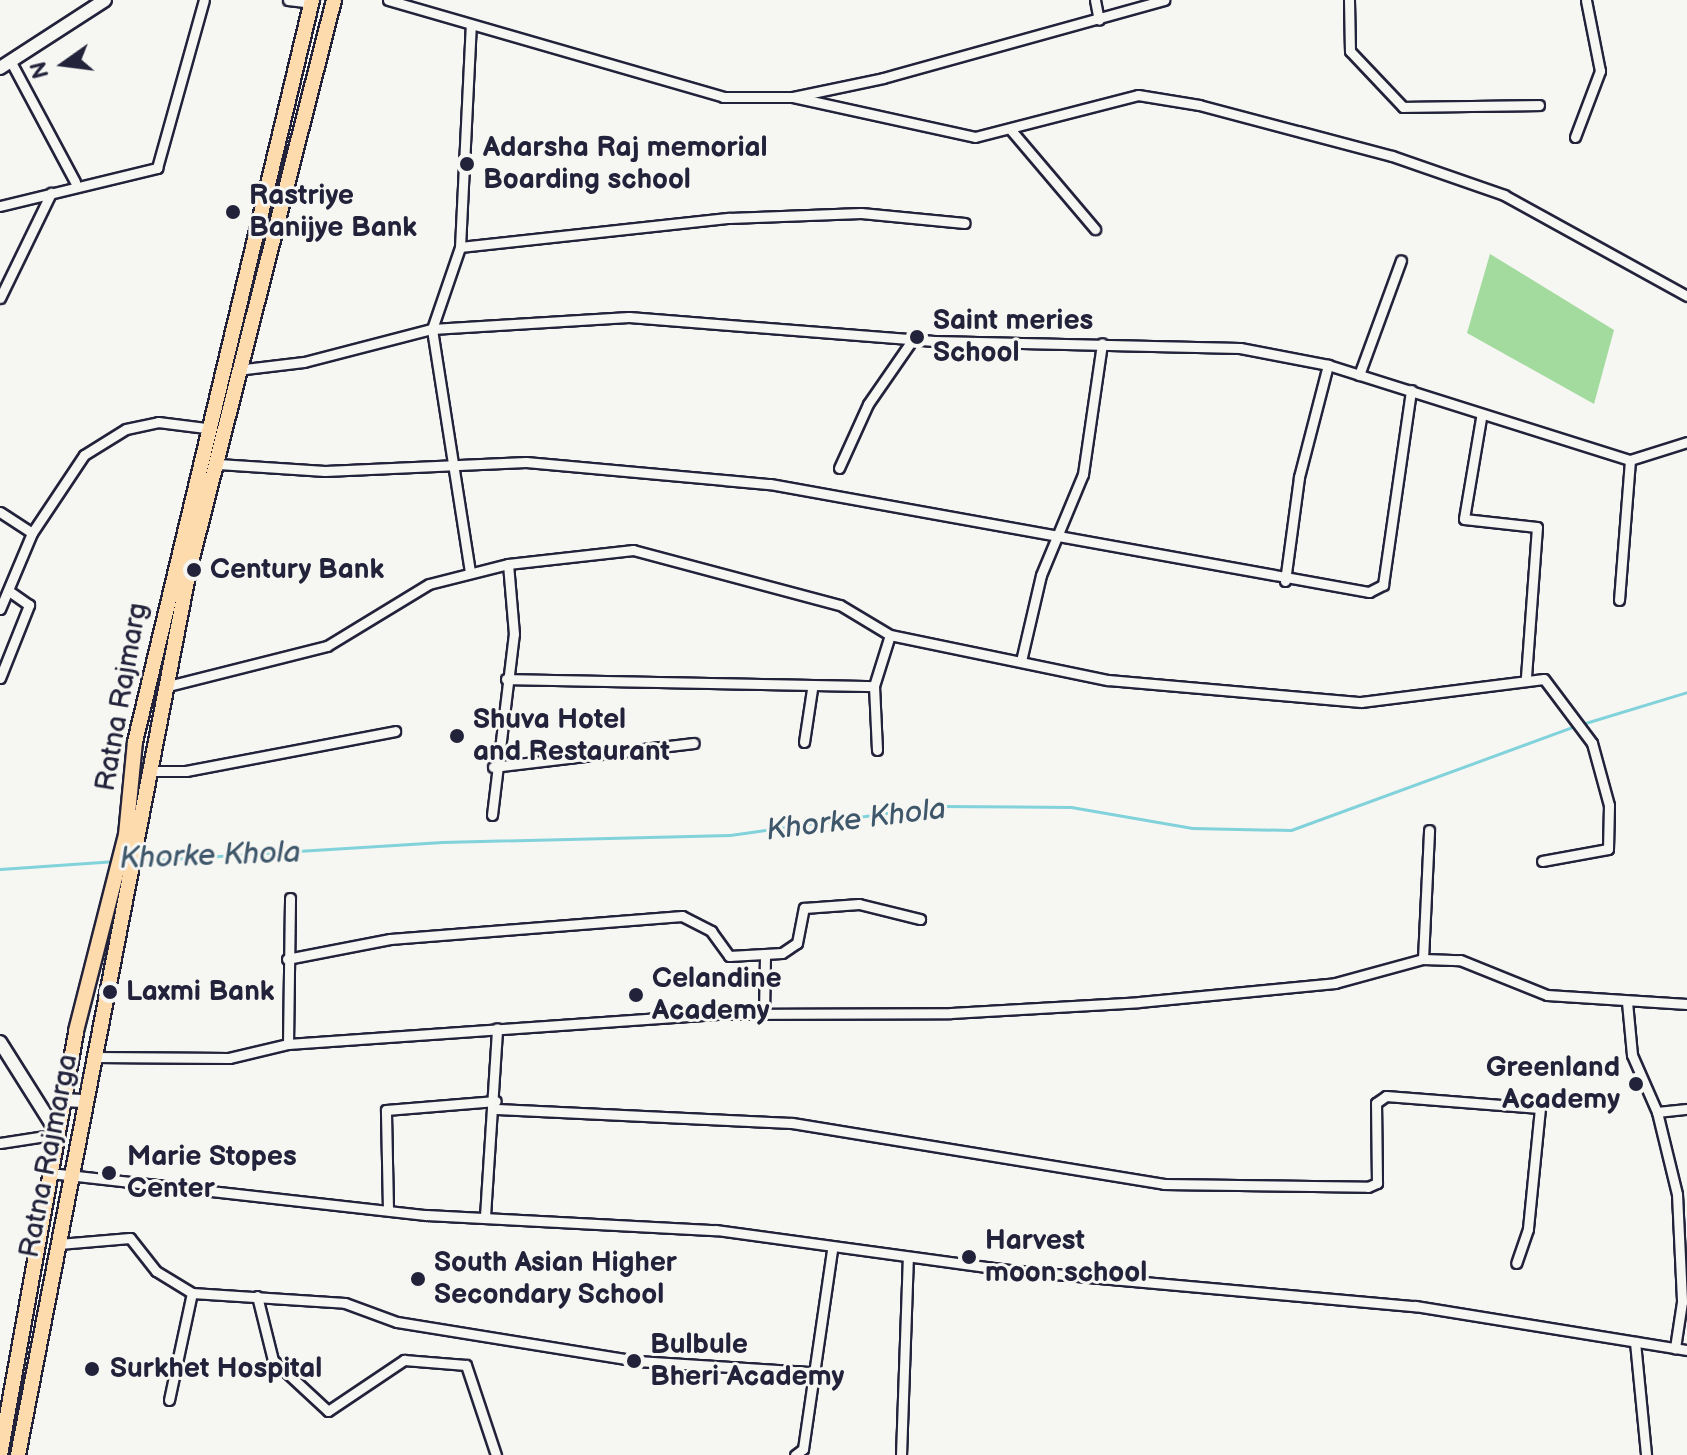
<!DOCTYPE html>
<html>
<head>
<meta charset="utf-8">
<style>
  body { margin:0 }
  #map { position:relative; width:1687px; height:1455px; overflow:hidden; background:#f6f6f2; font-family:"Balsamiq Sans",sans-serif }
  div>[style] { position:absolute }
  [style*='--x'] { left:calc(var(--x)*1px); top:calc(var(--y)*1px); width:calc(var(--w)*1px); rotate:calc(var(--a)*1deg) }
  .green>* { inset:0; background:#a3db9f }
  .stream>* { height:3px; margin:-1.5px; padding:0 1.5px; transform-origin:1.5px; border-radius:1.5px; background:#81d2db }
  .roads { filter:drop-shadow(2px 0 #22223b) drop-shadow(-2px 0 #22223b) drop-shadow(0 2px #22223b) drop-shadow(0 -2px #22223b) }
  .street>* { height:9px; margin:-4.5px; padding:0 4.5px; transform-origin:4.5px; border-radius:4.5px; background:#f6f6f2 }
  .secondary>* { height:12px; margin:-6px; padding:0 6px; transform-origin:6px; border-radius:6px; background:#f6f6f2 }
  .primary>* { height:14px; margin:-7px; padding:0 7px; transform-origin:7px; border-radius:7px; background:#fedbac }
  .dots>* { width:22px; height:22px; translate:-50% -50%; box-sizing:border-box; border:4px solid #f6f6f2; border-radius:50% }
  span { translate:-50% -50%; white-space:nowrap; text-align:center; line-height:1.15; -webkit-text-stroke:6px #f6f6f2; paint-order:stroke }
  .poi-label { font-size:28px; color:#22223b; font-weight:700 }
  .left { translate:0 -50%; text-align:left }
  .right { translate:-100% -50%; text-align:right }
  .street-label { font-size:28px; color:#22223b }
  .water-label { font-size:30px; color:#3e576b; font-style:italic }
  .north { position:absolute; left:24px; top:24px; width:80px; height:80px; -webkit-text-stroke:6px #f6f6f2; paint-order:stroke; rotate:256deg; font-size:22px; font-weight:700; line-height:32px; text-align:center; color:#22223b }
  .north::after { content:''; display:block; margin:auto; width:28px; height:36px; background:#22223b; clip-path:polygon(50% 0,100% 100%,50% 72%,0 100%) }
</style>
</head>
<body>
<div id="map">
  <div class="green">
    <i style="clip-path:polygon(1490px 254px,1614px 330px,1594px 404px,1467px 333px)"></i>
  </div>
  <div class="stream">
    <i style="--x:1582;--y:724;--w:110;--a:-16.9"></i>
    <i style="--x:139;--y:861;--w:304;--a:-3.6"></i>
    <i style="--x:442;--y:842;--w:288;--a:-1.4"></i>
    <i style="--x:730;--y:835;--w:209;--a:-8"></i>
    <i style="--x:937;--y:806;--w:134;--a:0.4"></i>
    <i style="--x:1071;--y:807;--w:123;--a:9.8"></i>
    <i style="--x:1192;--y:828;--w:99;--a:1.2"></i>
    <i style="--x:1291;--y:830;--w:302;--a:-20.1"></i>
    <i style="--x:0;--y:869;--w:116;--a:-3.9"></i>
  </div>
  <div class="roads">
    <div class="street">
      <i style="--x:288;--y:0;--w:23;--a:7"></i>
      <i style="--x:388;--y:0;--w:349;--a:16.1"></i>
      <i style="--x:723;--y:97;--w:70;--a:0"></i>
      <i style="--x:793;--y:97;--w:92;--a:-11.9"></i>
      <i style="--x:883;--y:78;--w:292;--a:-15.5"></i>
      <i style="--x:1095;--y:0;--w:20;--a:79"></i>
      <i style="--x:1349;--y:0;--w:51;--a:88.9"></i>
      <i style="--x:1350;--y:51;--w:77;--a:46.6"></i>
      <i style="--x:1403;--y:107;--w:136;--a:-0.8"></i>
      <i style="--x:11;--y:62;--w:136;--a:61.9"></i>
      <i style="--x:793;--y:97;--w:186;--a:12.4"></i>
      <i style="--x:975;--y:137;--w:168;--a:-14.4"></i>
      <i style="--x:1138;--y:95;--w:62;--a:9.3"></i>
      <i style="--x:1199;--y:105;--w:200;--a:14.8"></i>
      <i style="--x:1392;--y:156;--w:119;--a:19.2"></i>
      <i style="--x:1504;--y:195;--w:209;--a:28.9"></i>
      <i style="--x:1011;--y:130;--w:130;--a:49.7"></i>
      <i style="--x:1575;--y:137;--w:71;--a:-69.3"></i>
      <i style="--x:1600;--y:71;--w:72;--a:-101.2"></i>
      <i style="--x:0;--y:206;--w:162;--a:-13.6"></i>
      <i style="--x:157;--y:168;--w:174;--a:-74.4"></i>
      <i style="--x:460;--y:247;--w:271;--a:-6.2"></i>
      <i style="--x:729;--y:218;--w:132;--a:-2.2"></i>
      <i style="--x:861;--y:213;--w:104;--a:5.5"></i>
      <i style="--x:0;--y:298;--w:117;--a:-64.1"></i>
      <i style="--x:245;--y:369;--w:59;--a:-6.8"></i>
      <i style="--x:304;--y:362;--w:132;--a:-14.5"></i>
      <i style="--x:432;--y:329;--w:197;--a:-3.5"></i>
      <i style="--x:629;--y:317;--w:306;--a:4.5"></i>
      <i style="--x:934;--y:341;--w:306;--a:1.3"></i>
      <i style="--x:1240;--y:348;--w:90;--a:10.9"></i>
      <i style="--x:1328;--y:365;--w:317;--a:17.5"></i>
      <i style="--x:1630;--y:460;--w:60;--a:-17.5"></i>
      <i style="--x:1359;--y:375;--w:122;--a:-69.9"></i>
      <i style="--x:1481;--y:418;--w:102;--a:99.6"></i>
      <i style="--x:1464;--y:519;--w:73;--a:6.3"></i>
      <i style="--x:1537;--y:527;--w:151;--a:94.2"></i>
      <i style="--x:218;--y:464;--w:107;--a:3.7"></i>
      <i style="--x:325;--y:471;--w:201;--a:-2.6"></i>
      <i style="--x:526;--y:462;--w:245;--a:5.2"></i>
      <i style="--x:770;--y:484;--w:609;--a:10.22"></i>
      <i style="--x:1369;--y:592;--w:16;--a:-27"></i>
      <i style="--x:1383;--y:585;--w:197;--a:-81.8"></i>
      <i style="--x:839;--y:468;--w:70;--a:-65.6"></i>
      <i style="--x:868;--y:404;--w:79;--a:-55.3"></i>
      <i style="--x:0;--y:512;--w:38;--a:33"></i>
      <i style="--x:470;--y:572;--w:246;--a:-98.9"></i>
      <i style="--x:432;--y:329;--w:87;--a:-71.1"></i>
      <i style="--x:460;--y:247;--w:222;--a:-87.2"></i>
      <i style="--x:1285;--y:581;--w:105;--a:-82.3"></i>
      <i style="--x:1299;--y:477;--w:116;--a:-75.5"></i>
      <i style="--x:1619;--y:600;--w:140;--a:-85.5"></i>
      <i style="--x:0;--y:609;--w:82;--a:-67.2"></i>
      <i style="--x:32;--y:533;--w:94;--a:-56.3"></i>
      <i style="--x:84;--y:455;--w:49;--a:-31.8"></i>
      <i style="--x:126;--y:429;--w:33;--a:-12"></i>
      <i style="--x:158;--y:422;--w:48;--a:7.1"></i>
      <i style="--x:1021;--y:661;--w:88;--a:-76.9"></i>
      <i style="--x:1041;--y:575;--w:109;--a:-67.4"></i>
      <i style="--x:1083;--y:474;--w:132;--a:-81.7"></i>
      <i style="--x:0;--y:678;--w:79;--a:-68.3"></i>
      <i style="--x:29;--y:605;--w:24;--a:-145"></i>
      <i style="--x:506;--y:679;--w:368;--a:1.1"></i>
      <i style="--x:874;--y:686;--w:53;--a:-72.6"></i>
      <i style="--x:874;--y:686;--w:64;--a:87.3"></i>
      <i style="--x:164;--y:687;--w:168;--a:-14.1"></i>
      <i style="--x:327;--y:646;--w:119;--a:-31.3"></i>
      <i style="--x:429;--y:584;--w:81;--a:-14.2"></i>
      <i style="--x:508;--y:564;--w:126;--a:-6.4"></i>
      <i style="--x:633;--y:550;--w:214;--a:14.9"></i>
      <i style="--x:840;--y:605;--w:58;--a:31"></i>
      <i style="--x:890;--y:635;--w:223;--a:11.7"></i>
      <i style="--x:1108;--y:680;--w:254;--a:5"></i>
      <i style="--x:1361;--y:702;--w:184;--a:-7.2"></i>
      <i style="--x:1544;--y:679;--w:80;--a:53.1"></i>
      <i style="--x:1592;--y:743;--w:64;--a:74.7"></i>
      <i style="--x:1609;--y:805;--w:44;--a:91.3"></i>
      <i style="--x:1608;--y:849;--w:67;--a:169.7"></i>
      <i style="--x:804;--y:742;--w:54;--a:-81.4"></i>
      <i style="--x:493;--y:767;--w:202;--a:-6.8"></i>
      <i style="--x:147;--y:771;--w:39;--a:0"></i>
      <i style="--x:186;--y:771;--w:213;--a:-10.8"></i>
      <i style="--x:492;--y:815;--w:182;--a:-83.1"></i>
      <i style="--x:514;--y:634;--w:70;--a:-94.9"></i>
      <i style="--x:287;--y:959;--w:105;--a:-11"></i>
      <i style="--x:390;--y:939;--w:293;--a:-4.5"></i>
      <i style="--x:682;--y:916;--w:33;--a:27"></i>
      <i style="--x:711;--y:931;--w:31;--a:54"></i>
      <i style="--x:729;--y:956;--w:53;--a:-3.2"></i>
      <i style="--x:782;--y:953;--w:18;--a:-34"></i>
      <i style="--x:797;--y:943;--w:36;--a:-79"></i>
      <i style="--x:804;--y:908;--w:55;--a:-4.2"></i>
      <i style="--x:859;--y:904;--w:63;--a:13.8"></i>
      <i style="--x:1423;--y:959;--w:129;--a:-87.3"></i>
      <i style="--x:1627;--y:1002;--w:53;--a:84.6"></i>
      <i style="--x:1632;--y:1055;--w:62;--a:66.3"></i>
      <i style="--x:1657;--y:1112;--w:84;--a:76.3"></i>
      <i style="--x:1677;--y:1194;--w:108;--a:87.3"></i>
      <i style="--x:1682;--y:1302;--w:47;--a:98.7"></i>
      <i style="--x:764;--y:1014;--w:60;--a:-89"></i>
      <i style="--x:288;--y:1044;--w:146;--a:-89.2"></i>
      <i style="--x:95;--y:1057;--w:134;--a:0.4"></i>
      <i style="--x:229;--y:1058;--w:61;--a:-13.3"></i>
      <i style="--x:288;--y:1044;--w:434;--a:-4"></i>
      <i style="--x:721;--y:1014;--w:230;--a:-0.2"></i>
      <i style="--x:951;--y:1013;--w:188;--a:-3.3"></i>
      <i style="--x:1139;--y:1002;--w:197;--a:-5.5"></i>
      <i style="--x:1335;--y:983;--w:91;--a:-15.3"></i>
      <i style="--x:1423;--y:959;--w:37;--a:2"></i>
      <i style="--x:1460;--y:960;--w:94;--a:21.9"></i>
      <i style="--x:1547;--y:995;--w:140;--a:3.7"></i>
      <i style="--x:496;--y:1109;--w:296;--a:2.7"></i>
      <i style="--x:792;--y:1123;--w:377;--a:9.3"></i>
      <i style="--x:1164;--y:1184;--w:204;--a:0.8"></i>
      <i style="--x:1368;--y:1187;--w:10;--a:-24"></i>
      <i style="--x:1377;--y:1183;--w:80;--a:-90.7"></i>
      <i style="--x:1376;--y:1103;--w:12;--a:-35"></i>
      <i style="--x:1386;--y:1096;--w:154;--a:4.5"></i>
      <i style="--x:1540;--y:1108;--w:122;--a:95.7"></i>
      <i style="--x:1528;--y:1229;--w:36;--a:109"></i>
      <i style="--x:1657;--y:1112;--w:30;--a:-6"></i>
      <i style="--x:0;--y:1143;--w:59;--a:-8.8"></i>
      <i style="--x:50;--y:1173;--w:378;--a:6.4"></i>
      <i style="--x:426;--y:1215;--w:290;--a:3"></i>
      <i style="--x:716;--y:1230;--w:296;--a:7.8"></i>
      <i style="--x:1009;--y:1270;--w:408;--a:5.1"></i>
      <i style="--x:1415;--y:1306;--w:276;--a:9.2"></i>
      <i style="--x:388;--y:1209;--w:99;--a:-91.2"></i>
      <i style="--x:386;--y:1110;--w:110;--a:-4.7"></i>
      <i style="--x:485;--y:1216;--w:188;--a:-86.3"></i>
      <i style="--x:59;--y:1244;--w:71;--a:-4.8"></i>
      <i style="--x:130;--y:1238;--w:42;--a:51.8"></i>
      <i style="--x:156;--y:1271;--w:42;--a:31.4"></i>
      <i style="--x:192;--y:1293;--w:153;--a:3.7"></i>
      <i style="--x:345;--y:1303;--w:55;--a:20.1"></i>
      <i style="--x:397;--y:1322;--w:243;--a:9.2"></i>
      <i style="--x:637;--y:1361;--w:172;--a:3.7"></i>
      <i style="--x:257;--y:1296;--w:66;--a:76"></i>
      <i style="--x:273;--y:1360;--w:75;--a:42.8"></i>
      <i style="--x:328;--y:1411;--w:92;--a:-33.9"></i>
      <i style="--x:404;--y:1360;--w:62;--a:4.6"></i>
      <i style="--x:466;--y:1365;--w:95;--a:71.6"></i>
      <i style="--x:1635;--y:1342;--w:114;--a:84.4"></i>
      <i style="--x:169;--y:1400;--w:109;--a:-77.9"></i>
      <i style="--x:795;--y:1455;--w:10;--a:-37"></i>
      <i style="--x:803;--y:1449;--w:202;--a:-81.7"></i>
      <i style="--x:901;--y:1455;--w:197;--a:-88"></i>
    </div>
    <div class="secondary">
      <i style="--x:0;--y:68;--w:125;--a:-32.9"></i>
      <i style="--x:0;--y:1042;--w:109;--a:57.8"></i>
      <i style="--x:63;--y:1100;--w:20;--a:3"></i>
    </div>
    <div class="primary">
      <i style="--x:0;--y:1455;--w:431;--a:-79.8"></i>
      <i style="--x:76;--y:1031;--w:202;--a:-75.7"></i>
      <i style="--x:126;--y:835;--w:93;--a:-84.5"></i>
      <i style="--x:135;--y:742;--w:763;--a:-76.58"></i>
      <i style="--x:18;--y:1455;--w:901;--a:-79.06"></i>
      <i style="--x:189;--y:570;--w:588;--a:-75.73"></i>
    </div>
  </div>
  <div class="dots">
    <i style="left:467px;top:164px;background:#22223b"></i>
    <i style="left:233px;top:212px;background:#22223b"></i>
    <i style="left:917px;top:337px;background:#22223b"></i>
    <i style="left:194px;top:570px;background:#22223b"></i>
    <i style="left:457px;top:736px;background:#22223b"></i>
    <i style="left:110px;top:992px;background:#22223b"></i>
    <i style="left:636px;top:995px;background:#22223b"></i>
    <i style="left:1636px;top:1084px;background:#22223b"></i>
    <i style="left:109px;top:1173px;background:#22223b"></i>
    <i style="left:969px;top:1257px;background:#22223b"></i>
    <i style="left:418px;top:1279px;background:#22223b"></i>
    <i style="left:634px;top:1361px;background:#22223b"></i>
    <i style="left:92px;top:1369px;background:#22223b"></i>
  </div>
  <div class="poi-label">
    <span class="left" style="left:483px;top:164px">Adarsha Raj memorial<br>Boarding school</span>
    <span class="left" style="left:249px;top:212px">Rastriye<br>Banijye Bank</span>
    <span class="left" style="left:933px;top:337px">Saint meries<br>School</span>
    <span class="left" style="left:210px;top:570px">Century Bank</span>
    <span class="left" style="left:473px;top:736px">Shuva Hotel<br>and Restaurant</span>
    <span class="left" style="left:652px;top:995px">Celandine<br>Academy</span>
    <span class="left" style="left:126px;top:992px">Laxmi Bank</span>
    <span class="right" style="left:1620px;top:1084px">Greenland<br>Academy</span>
    <span class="left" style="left:127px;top:1173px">Marie Stopes<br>Center</span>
    <span class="left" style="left:985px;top:1257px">Harvest<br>moon school</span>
    <span class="left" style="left:434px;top:1279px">South Asian Higher<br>Secondary School</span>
    <span class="left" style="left:650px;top:1361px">Bulbule<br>Bheri Academy</span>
    <span class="left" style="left:110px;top:1369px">Surkhet Hospital</span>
  </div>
  <div class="street-label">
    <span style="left:122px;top:697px;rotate:-80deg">Ratna Rajmarg</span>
    <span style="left:49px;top:1156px;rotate:-79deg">Ratna Rajmarga</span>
  </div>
  <div class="water-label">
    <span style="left:856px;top:820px;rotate:-7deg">Khorke Khola</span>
    <span style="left:210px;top:856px;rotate:-2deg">Khorke Khola</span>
  </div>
  <div class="north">N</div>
</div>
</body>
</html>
